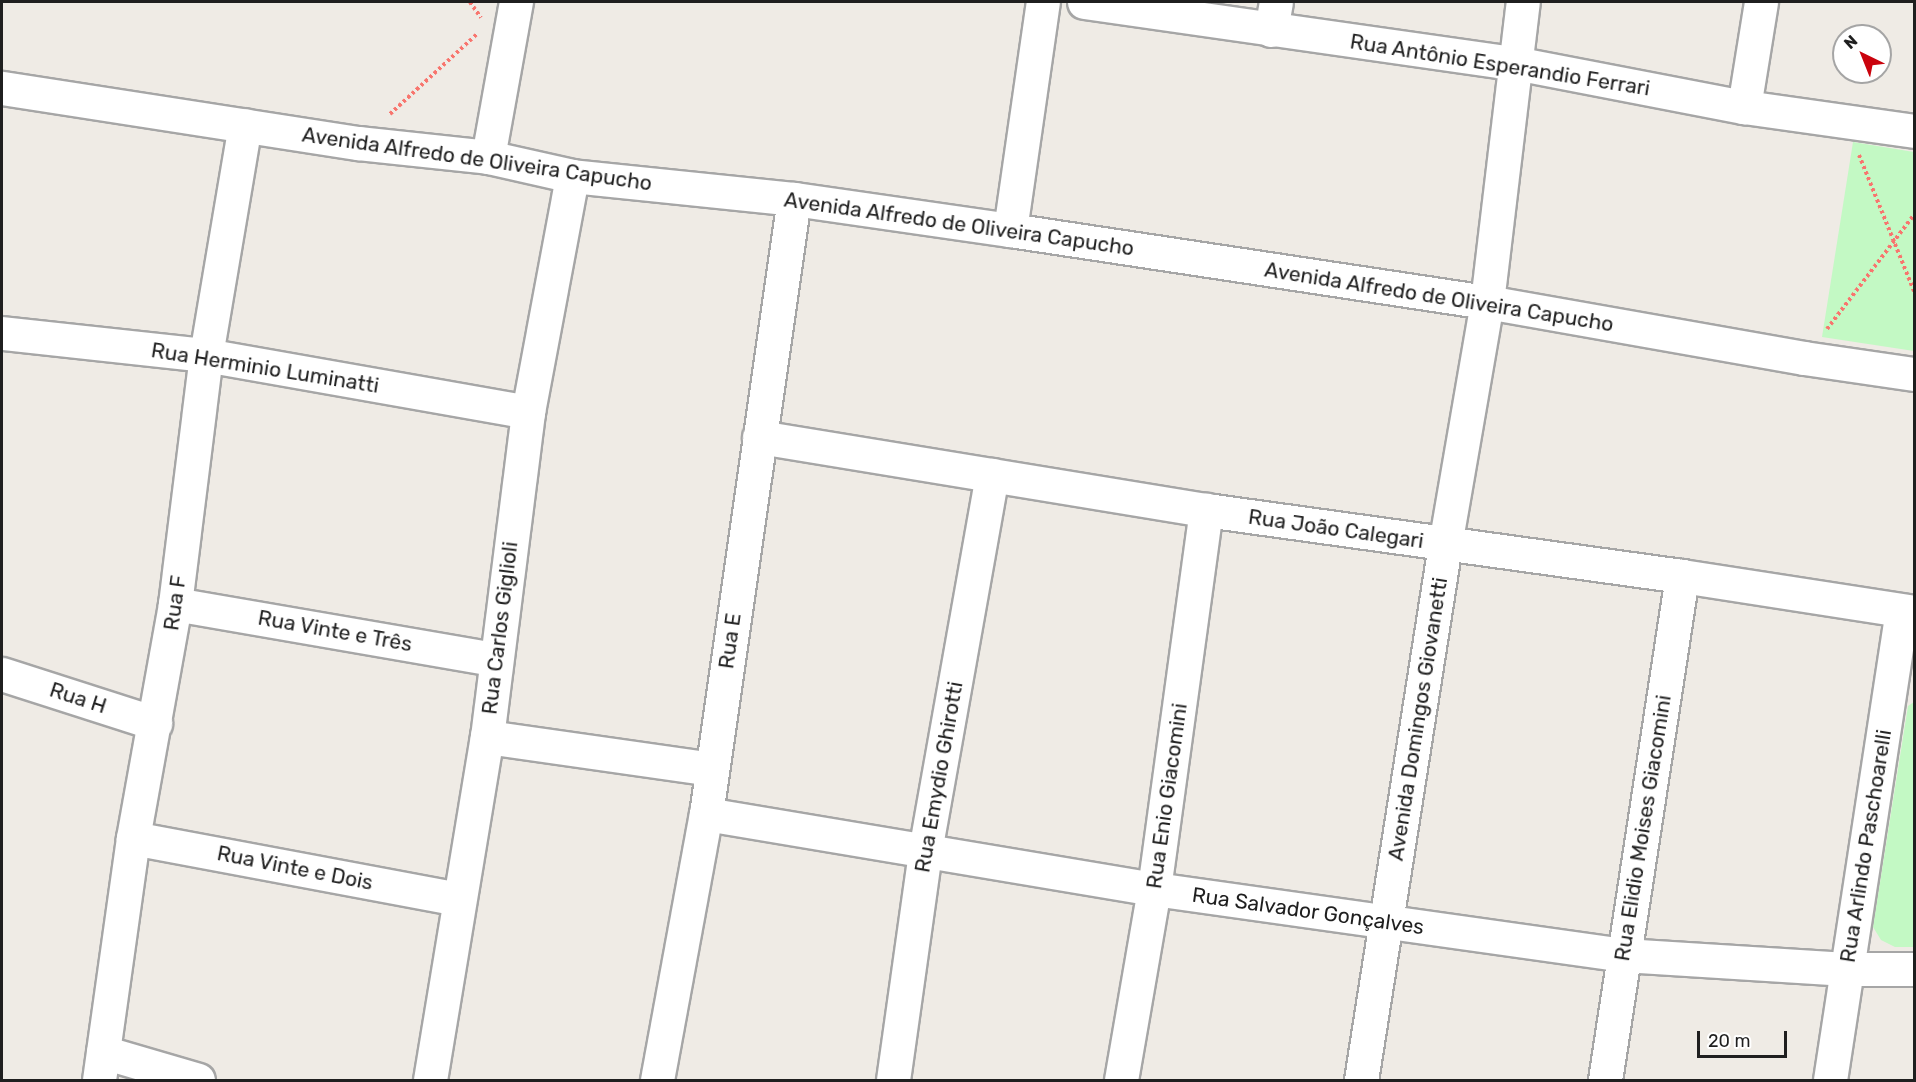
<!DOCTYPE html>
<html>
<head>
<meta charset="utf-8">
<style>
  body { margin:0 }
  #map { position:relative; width:1916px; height:1082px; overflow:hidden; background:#efebe5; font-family:Rubik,sans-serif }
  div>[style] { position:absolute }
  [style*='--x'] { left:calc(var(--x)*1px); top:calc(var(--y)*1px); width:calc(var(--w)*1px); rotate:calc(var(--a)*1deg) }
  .park>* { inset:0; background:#c3f9c4 }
  .path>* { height:4px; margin-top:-2px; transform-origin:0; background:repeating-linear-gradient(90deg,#f8756e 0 3px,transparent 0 6px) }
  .roads { filter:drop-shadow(2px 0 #a6a6a6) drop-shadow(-2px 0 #a6a6a6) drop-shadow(0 2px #a6a6a6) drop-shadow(0 -2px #a6a6a6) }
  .minor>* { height:33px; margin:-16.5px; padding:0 16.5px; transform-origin:16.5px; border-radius:16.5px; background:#fff }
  span { translate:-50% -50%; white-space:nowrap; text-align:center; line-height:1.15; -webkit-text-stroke:4.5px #fff; paint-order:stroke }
  .street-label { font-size:21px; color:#1f1f1f }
  .frame { position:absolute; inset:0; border:3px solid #1f1f1f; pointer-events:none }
  .north { position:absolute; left:1832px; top:24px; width:60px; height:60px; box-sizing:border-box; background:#fff; border:2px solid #a5a5a5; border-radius:50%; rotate:317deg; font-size:16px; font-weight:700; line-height:24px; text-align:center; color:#1f1f1f }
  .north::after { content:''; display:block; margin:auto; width:21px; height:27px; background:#ca030d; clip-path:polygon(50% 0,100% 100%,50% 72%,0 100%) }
  .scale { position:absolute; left:1697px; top:1031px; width:90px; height:27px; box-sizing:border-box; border:3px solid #1f1f1f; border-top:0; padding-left:8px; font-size:18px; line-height:21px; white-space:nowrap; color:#1f1f1f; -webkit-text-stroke:4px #fff; paint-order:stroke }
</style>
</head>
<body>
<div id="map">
  <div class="park">
    <i style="clip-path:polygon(1853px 142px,1914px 152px,1914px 351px,1822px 337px)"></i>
    <i style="clip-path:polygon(1914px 702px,1914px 947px,1895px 947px,1881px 940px,1873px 927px,1908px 706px)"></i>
  </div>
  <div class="path">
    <i style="--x:470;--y:2;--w:19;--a:55"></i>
    <i style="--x:390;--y:114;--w:118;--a:-42.6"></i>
    <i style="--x:1859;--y:155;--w:147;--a:68"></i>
    <i style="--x:1827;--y:329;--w:143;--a:-52.7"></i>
  </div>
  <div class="roads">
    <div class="minor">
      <i style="--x:1084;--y:2;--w:435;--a:8.1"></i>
      <i style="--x:1515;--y:63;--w:233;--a:10.9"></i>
      <i style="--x:1744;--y:107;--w:172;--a:8"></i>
      <i style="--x:1271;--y:30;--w:28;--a:-80"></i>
      <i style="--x:2;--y:88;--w:360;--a:8.8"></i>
      <i style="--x:358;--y:143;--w:131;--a:6.1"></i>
      <i style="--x:488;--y:157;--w:86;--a:12.7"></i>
      <i style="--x:572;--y:176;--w:223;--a:5.9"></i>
      <i style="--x:794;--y:199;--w:218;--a:8.2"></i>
      <i style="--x:1010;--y:230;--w:482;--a:8.6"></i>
      <i style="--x:1487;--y:302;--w:322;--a:10"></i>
      <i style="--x:1804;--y:358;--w:111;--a:8.3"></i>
      <i style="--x:1744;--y:107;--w:106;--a:-80.8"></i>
      <i style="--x:488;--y:157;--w:158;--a:-79.8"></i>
      <i style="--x:1010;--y:230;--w:230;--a:-81.8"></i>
      <i style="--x:2;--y:333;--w:205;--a:6.2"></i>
      <i style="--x:206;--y:355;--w:327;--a:10"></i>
      <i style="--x:759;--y:437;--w:453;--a:9.3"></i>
      <i style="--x:1206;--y:510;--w:481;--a:7.9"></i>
      <i style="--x:1682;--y:576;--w:235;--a:8.8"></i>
      <i style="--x:175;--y:604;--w:325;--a:9.8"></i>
      <i style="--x:2;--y:674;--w:161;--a:17.8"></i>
      <i style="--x:487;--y:737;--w:226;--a:8.1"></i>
      <i style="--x:706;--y:814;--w:454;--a:9.5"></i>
      <i style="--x:1154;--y:889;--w:474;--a:8"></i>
      <i style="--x:1623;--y:955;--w:224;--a:3.6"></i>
      <i style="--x:1847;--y:969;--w:67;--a:0"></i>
      <i style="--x:133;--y:838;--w:331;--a:10.6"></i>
      <i style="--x:103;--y:1052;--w:99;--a:16.4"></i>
      <i style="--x:99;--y:1080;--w:244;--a:-82"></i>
      <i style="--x:133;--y:838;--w:238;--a:-79.8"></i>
      <i style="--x:175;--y:604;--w:251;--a:-82.9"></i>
      <i style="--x:206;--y:355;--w:233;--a:-80.4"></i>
      <i style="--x:430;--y:1080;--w:348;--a:-80.6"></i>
      <i style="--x:487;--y:737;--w:328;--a:-82.8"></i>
      <i style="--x:528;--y:412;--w:240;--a:-79.4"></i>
      <i style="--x:657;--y:1080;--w:270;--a:-79.6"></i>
      <i style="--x:706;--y:814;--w:621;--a:-81.86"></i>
      <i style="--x:893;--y:1080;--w:231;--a:-82"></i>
      <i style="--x:925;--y:851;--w:382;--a:-79.9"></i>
      <i style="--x:1121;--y:1080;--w:194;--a:-80.2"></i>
      <i style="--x:1154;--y:889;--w:383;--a:-82.2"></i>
      <i style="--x:1361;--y:1080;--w:542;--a:-81.08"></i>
      <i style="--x:1445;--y:545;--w:247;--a:-80.2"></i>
      <i style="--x:1487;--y:302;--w:302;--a:-83.2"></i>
      <i style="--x:1605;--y:1080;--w:510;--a:-81.31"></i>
      <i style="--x:1830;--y:1080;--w:474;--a:-81.3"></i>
    </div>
  </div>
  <div class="street-label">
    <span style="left:1500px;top:65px;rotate:9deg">Rua Antônio Esperandio Ferrari</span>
    <span style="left:477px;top:159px;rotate:8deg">Avenida Alfredo de Oliveira Capucho</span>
    <span style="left:959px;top:224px;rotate:8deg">Avenida Alfredo de Oliveira Capucho</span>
    <span style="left:1439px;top:297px;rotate:9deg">Avenida Alfredo de Oliveira Capucho</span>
    <span style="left:265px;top:368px;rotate:9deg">Rua Herminio Luminatti</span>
    <span style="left:1336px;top:529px;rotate:8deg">Rua João Calegari</span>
    <span style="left:175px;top:603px;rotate:-82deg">Rua F</span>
    <span style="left:500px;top:628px;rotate:-83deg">Rua Carlos Giglioli</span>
    <span style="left:335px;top:631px;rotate:10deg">Rua Vinte e Três</span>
    <span style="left:730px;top:641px;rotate:-82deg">Rua E</span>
    <span style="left:78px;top:698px;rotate:18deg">Rua H</span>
    <span style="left:1418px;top:719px;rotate:-81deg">Avenida Domingos Giovanetti</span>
    <span style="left:939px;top:777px;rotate:-80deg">Rua Emydio Ghirotti</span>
    <span style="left:1167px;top:796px;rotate:-82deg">Rua Enio Giacomini</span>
    <span style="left:1643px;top:828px;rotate:-81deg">Rua Elidio Moises Giacomini</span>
    <span style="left:1866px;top:846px;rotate:-81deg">Rua Arlindo Paschoarelli</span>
    <span style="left:295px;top:868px;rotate:11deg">Rua Vinte e Dois</span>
    <span style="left:1308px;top:911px;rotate:8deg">Rua Salvador Gonçalves</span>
  </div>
  <div class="frame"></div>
  <div class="north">N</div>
  <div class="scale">20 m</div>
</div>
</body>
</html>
